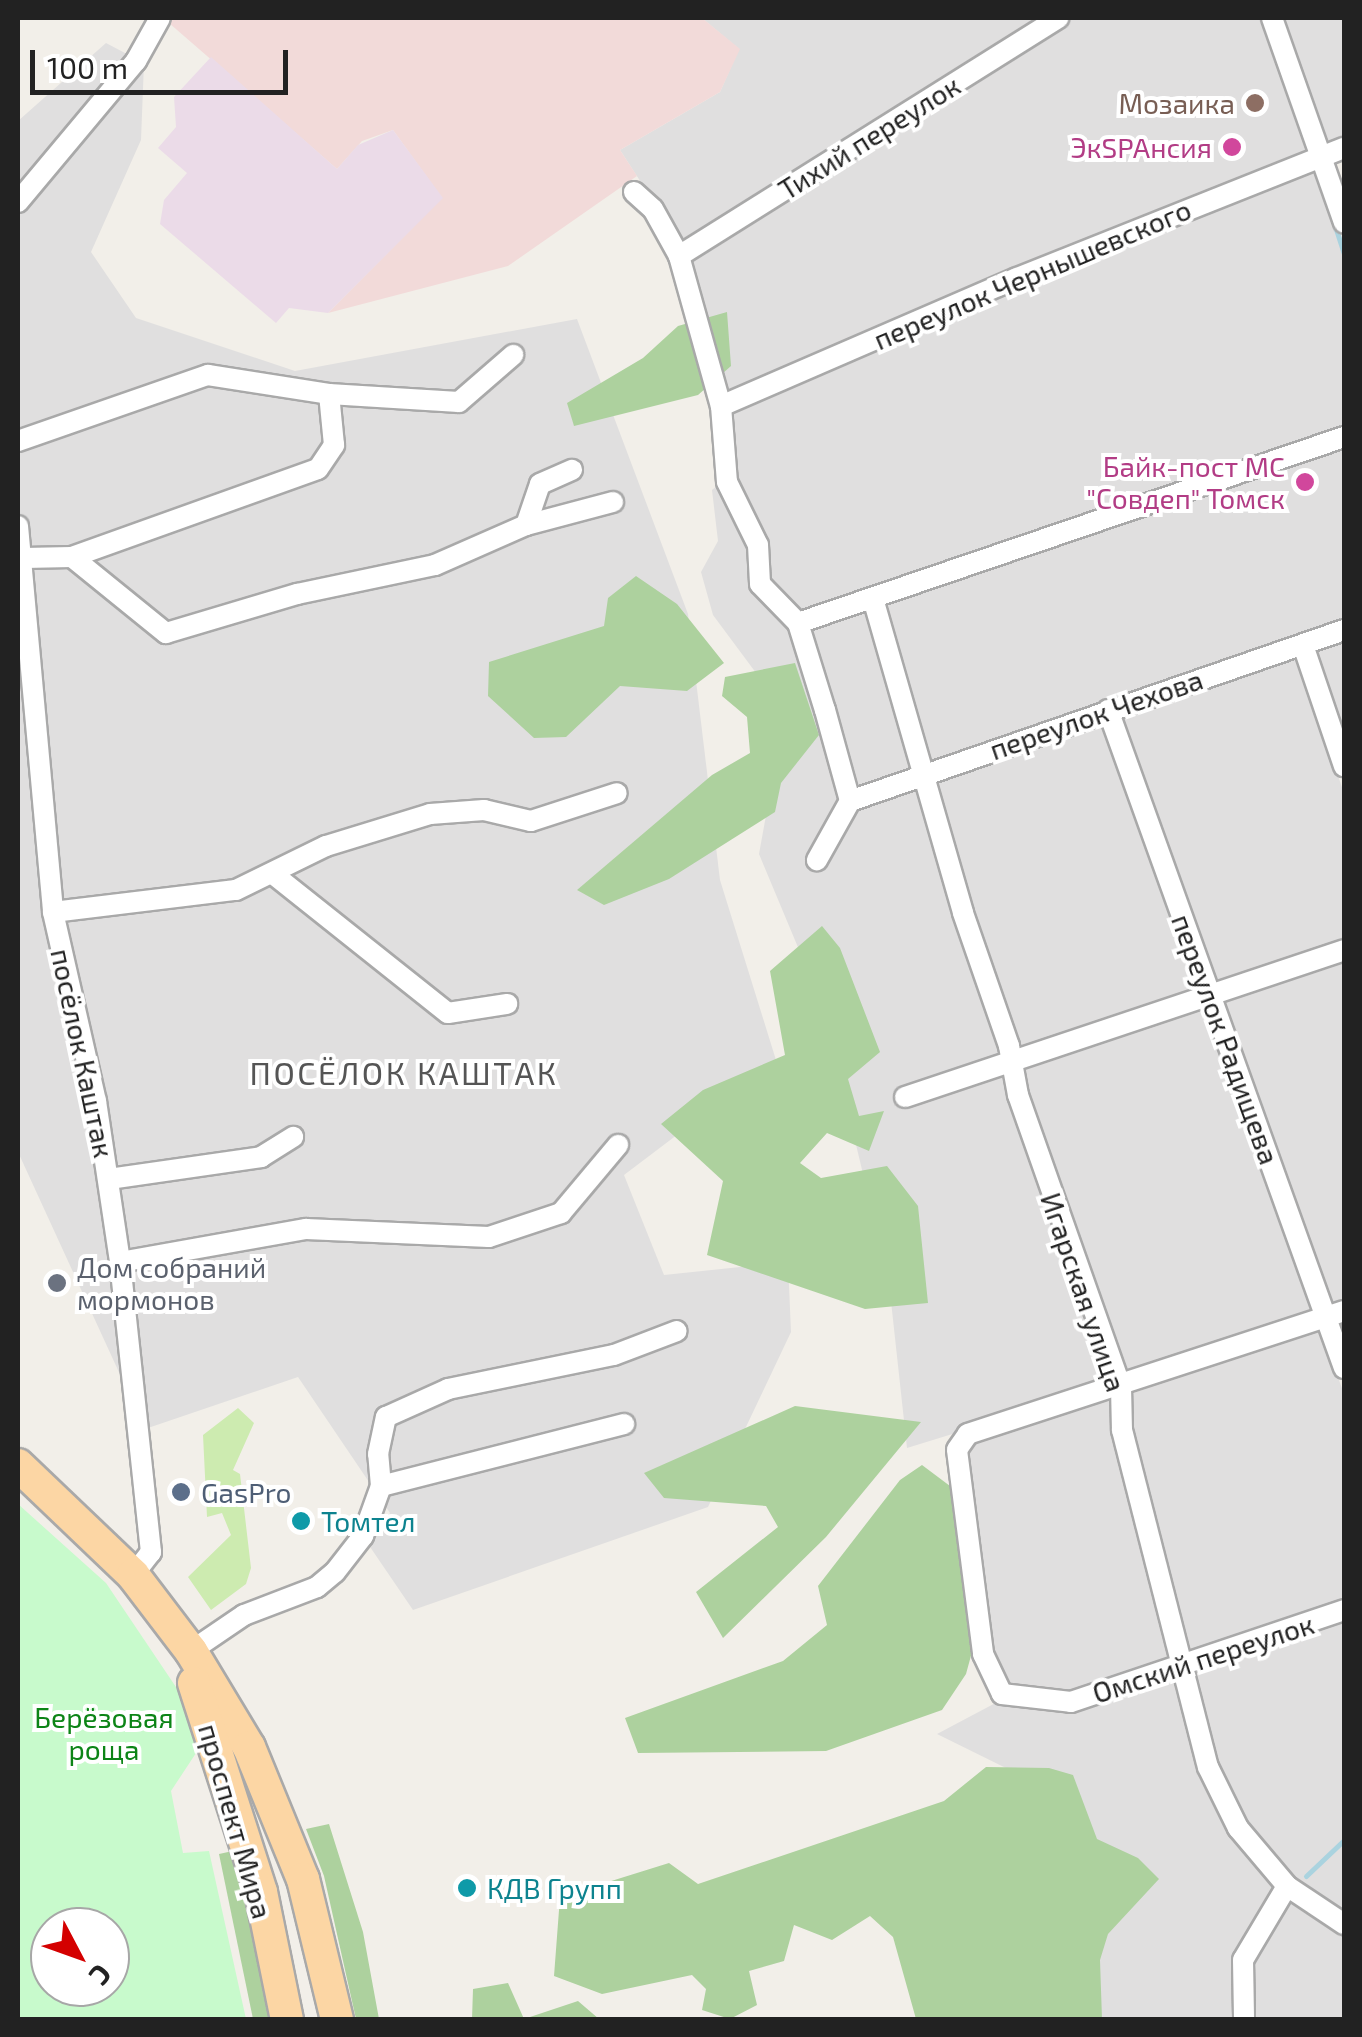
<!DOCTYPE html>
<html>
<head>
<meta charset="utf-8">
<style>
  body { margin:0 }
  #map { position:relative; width:1362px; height:2037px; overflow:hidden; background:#f2efe9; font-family:"Exo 2",sans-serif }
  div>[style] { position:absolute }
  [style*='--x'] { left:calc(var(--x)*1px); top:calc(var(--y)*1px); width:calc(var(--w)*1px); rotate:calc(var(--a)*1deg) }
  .residential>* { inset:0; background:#e0dfdf }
  .commercial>* { inset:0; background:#f2dad9 }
  .industrial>* { inset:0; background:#ebdbe8 }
  .grass>* { inset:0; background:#cdebb0 }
  .forest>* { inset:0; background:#add19e }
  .park>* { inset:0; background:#c8facc }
  .stream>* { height:5px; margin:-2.5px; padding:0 2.5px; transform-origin:2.5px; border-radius:2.5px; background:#aad3df }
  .roads { filter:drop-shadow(2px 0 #a9a9a9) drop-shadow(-2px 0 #a9a9a9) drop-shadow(0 2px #a9a9a9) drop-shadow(0 -2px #a9a9a9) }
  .street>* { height:20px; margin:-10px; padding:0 10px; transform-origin:10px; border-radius:10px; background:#fff }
  .primary>* { height:32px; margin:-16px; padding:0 16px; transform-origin:16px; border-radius:16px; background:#fcd6a4 }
  .dots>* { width:28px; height:28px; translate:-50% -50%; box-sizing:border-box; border:5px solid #fff; border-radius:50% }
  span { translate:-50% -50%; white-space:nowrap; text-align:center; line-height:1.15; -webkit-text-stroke:8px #fff; paint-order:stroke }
  .education-label { font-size:28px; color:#785e54 }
  .right { translate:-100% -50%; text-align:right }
  .street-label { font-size:28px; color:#222 }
  .hotel-label { font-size:28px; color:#b23c85 }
  .worship-label { font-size:28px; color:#5b616d }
  .left { translate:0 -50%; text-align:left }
  .service-label { font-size:28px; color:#4e5e75 }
  .culture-label { font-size:28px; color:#0d838f }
  .park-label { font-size:28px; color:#0c8416 }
  .quarter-label { font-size:32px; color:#555; letter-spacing:2.5px }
  .frame { position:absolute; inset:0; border:20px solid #222; pointer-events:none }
  .north { position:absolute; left:30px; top:1907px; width:100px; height:100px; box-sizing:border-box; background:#fff; border:2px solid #a7a7a7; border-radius:50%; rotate:131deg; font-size:28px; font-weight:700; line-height:40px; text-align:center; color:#222 }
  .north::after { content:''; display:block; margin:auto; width:35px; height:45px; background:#d40000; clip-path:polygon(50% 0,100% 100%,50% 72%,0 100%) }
  .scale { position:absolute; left:30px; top:50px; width:258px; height:45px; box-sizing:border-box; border:5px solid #222; border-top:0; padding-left:12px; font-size:30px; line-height:35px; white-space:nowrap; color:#222; -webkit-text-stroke:8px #fff; paint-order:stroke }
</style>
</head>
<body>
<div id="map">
  <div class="residential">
    <i style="clip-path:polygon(702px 18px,1046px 18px,683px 247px,620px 150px,720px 92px,739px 49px)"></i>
    <i style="clip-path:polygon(1072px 18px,1264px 18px,1313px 152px,727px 399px,685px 261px)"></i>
    <i style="clip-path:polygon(1280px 18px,1344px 18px,1344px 142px,1326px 147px)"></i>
    <i style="clip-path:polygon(106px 43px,144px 63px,141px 140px,91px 252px,136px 318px,295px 371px,577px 319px,688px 614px,720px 880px,776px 1060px,624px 1175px,664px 1275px,788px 1262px,791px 1332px,708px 1507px,413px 1610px,366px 1541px,390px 1513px,298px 1377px,145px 1429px,18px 1152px,18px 121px)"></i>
    <i style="clip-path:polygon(1317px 164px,1344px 244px,1344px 431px,800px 616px,766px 586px,765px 546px,737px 473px,728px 408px)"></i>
    <i style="clip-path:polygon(1344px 442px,1344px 623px,932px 766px,878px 605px)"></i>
    <i style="clip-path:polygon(722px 482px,754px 548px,756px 588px,795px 629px,857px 805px,920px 781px,1004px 1048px,1005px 1075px,1111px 1385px,907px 1448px,889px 1283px,853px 1132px,815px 988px,759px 854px,776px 760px,762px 681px,713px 615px,701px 572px,718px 541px,712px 490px)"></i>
    <i style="clip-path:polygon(872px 609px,921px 770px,855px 796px,805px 628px)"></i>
    <i style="clip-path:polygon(1344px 640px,1344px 743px,1312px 651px)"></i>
    <i style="clip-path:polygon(1296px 656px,1344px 793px,1344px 945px,1217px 989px,1118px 716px)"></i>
    <i style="clip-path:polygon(1102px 718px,1202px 996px,1020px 1057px,969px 911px,936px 777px)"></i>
    <i style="clip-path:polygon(1344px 956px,1344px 1305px,1330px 1310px,1220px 1002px)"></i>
    <i style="clip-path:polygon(1204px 1006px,1318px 1315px,1125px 1381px,1020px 1070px)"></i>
    <i style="clip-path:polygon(1320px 1327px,1344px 1394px,1344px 1604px,1190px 1660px,1128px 1430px,1128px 1395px)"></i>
    <i style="clip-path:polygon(1109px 1401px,1179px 1664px,1070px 1696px,1013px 1691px,997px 1675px,985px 1636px,965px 1450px,976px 1435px)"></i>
    <i style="clip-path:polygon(1344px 1618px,1344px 1919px,1306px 1892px,1243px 1825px,1213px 1765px,1194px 1671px)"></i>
    <i style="clip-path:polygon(1180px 1678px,1201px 1764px,1274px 1880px,1273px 1891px,1237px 2019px,1089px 2019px,1012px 1771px,937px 1734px,1003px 1699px,1074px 1706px)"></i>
    <i style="clip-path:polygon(1294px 1901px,1344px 1932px,1344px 2019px,1251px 2019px,1249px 1960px,1283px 1907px)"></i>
  </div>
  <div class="commercial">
    <i style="clip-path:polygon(172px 18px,702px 18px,740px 49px,720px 92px,620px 150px,637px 176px,508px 266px,328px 313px,442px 198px,393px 130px,362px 141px,337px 169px,169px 23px)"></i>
  </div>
  <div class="industrial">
    <i style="clip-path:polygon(211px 57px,337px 169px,358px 145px,393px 130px,443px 198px,328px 313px,289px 308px,276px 323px,160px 224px,164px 200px,187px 173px,158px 148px,176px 127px,174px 97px)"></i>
  </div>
  <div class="grass">
    <i style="clip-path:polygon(238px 1408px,254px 1423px,233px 1470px,240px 1474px,251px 1568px,246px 1584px,211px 1610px,188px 1577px,231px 1535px,222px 1513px,207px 1517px,203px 1435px)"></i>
  </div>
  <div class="forest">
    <i style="clip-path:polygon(727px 312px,731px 366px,698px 395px,574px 426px,567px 403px,643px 358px,678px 326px)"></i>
    <i style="clip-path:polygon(636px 576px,677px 604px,724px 663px,687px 691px,620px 686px,566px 737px,534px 738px,488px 696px,489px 662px,604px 626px,608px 598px)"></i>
    <i style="clip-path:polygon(795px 663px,819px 735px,781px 783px,775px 812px,669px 879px,604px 905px,577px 890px,712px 775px,750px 753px,747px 717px,722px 696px,725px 677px)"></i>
    <i style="clip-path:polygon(822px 926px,840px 948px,880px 1052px,848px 1079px,859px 1116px,884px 1111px,869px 1151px,827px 1133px,800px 1163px,821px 1178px,887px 1166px,918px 1206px,928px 1303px,865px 1309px,707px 1255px,723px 1181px,661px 1124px,703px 1090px,785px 1055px,770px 971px)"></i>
    <i style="clip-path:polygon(795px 1406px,921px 1422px,826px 1537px,723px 1638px,696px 1592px,778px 1527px,766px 1506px,664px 1498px,644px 1473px)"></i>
    <i style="clip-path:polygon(922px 1465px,954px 1489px,975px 1641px,966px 1674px,942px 1710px,826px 1751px,638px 1753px,625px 1718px,783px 1661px,827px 1625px,818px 1586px,900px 1480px)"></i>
    <i style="clip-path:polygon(986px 1767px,1049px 1768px,1073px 1775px,1097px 1839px,1138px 1858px,1159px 1879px,1108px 1934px,1100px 1960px,1102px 2019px,916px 2019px,893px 1937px,870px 1916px,832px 1940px,794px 1925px,784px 1961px,749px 1971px,757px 2005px,730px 2019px,702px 2010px,706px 1989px,692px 1975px,602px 1994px,554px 1976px,560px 1897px,669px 1863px,698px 1884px,944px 1801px)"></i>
    <i style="clip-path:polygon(329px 1824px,363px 1932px,379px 2019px,356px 2019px,324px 1876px,306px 1829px)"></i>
    <i style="clip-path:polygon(242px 1849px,277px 2019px,253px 2019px,219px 1854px)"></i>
    <i style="clip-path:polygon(508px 1983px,524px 2019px,578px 2001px,599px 2019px,472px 2019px,473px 1989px)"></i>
  </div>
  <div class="park">
    <i style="clip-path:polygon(evenodd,18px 1504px,106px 1583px,180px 1693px,200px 1747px,171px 1791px,183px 1853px,209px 1851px,246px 2019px,18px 2019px,18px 1504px,50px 1927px,110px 1927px,110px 1987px,50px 1987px,50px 1927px)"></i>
  </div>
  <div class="stream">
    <i style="--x:1334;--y:223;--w:33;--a:72"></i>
    <i style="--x:700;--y:231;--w:52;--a:-32.5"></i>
    <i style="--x:1306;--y:1876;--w:52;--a:-43.5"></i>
  </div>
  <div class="roads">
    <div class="street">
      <i style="--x:1272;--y:18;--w:217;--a:70.6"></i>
      <i style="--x:634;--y:192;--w:25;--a:42"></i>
      <i style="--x:653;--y:209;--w:54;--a:61"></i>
      <i style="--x:679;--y:256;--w:156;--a:74.4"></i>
      <i style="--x:721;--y:406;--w:76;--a:85.5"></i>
      <i style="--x:727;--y:482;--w:70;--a:63.8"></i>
      <i style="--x:758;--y:545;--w:39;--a:87"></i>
      <i style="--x:760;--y:584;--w:54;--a:45.7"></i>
      <i style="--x:798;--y:623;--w:91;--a:72.8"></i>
      <i style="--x:825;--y:710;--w:94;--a:74.6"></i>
      <i style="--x:850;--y:801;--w:68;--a:119.2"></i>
      <i style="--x:18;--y:202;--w:184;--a:-50.1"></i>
      <i style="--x:136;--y:61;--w:49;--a:-60.8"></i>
      <i style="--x:679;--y:256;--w:448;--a:-32.1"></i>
      <i style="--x:721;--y:406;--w:322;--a:-23.4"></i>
      <i style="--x:1017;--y:278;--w:352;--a:-21.7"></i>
      <i style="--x:18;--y:441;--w:201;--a:-19.2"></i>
      <i style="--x:208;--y:375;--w:122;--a:8.9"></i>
      <i style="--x:329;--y:394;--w:130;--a:3.5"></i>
      <i style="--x:459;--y:402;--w:72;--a:-41"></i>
      <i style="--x:526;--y:525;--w:90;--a:-14.8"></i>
      <i style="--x:18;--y:526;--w:388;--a:84.8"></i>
      <i style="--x:53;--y:912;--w:194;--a:77.2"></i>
      <i style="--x:96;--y:1101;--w:163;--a:81.5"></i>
      <i style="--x:120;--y:1262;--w:292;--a:83.9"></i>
      <i style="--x:151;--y:1552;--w:29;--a:128"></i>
      <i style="--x:72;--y:557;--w:261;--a:-19.7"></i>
      <i style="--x:318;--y:469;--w:29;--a:-56"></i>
      <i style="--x:334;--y:445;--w:51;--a:-95.6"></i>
      <i style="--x:24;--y:558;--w:48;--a:-1.2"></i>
      <i style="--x:72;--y:557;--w:121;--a:39"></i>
      <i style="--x:166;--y:633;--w:137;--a:-16.6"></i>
      <i style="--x:297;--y:594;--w:141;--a:-11.9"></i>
      <i style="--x:435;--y:565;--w:99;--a:-23.7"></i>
      <i style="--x:526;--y:525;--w:43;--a:-71.1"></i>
      <i style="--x:540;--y:484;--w:35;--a:-24"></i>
      <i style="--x:874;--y:602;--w:323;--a:74"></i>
      <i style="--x:963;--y:913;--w:141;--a:70.9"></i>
      <i style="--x:1009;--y:1046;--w:50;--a:79.6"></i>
      <i style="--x:1018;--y:1095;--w:310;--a:70.6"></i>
      <i style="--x:1121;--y:1387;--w:43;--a:88.7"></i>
      <i style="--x:1122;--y:1430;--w:348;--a:75.7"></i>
      <i style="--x:1208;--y:1767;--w:68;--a:63.8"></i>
      <i style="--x:1238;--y:1828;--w:76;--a:49.8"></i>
      <i style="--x:1287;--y:1886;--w:86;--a:120.7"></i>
      <i style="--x:1243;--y:1960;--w:60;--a:89"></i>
      <i style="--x:798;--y:623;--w:577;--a:-18.81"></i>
      <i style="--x:1303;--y:645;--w:128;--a:71.3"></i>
      <i style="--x:1108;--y:710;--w:699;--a:70.27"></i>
      <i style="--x:850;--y:801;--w:523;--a:-19.09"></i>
      <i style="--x:273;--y:874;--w:223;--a:38.5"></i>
      <i style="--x:448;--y:1013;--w:60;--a:-8.7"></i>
      <i style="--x:53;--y:912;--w:184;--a:-6.9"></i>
      <i style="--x:236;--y:890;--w:100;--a:-26.1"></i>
      <i style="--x:326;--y:846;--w:109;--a:-17.1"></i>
      <i style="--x:430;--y:814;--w:54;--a:-4.2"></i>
      <i style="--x:484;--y:810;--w:48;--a:13.2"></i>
      <i style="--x:531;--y:821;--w:90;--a:-18"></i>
      <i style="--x:905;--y:1097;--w:463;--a:-18.5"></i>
      <i style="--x:109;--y:1179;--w:154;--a:-8.2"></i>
      <i style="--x:261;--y:1157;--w:38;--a:-32"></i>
      <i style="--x:120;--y:1262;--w:189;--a:-10.1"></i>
      <i style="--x:306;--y:1229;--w:183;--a:2.5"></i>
      <i style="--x:489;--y:1237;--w:76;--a:-18.4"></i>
      <i style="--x:561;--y:1213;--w:89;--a:-50"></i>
      <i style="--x:1344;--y:1311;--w:396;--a:161.9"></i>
      <i style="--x:968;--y:1434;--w:19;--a:125"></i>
      <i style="--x:957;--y:1450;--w:206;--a:82.7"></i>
      <i style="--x:983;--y:1654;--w:44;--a:64.6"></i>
      <i style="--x:1002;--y:1694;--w:69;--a:6.6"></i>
      <i style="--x:1071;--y:1702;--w:288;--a:-18.6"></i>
      <i style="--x:381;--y:1486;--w:251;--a:-14.3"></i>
      <i style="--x:191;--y:1651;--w:64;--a:-34.2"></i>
      <i style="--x:244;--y:1615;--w:78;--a:-21"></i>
      <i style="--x:317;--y:1587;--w:23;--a:-40"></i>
      <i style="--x:335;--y:1572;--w:46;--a:-52.1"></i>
      <i style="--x:363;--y:1536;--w:53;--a:-70.2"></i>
      <i style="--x:381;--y:1486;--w:32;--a:-95"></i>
      <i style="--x:378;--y:1454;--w:38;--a:-78"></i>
      <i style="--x:386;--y:1417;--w:68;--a:-24.3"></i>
      <i style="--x:448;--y:1389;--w:169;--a:-11.6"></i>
      <i style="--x:614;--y:1355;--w:67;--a:-20.9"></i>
      <i style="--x:1287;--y:1886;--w:69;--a:33.7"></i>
    </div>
    <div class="primary">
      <i style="--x:18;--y:1465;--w:159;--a:43.7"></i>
      <i style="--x:133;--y:1575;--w:96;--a:52.7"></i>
      <i style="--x:191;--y:1651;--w:112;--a:58.9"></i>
      <i style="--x:249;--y:1747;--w:143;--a:67.8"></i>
      <i style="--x:303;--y:1879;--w:145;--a:76.4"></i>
      <i style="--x:194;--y:1683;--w:219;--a:72.2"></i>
      <i style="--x:261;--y:1892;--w:131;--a:78.5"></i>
    </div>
  </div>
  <div class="dots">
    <i style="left:1255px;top:103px;background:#8d6e63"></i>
    <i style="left:1232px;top:147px;background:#d1479c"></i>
    <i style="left:1305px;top:482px;background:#d1479c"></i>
    <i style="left:57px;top:1283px;background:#6b7280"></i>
    <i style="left:181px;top:1492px;background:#5c6f8a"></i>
    <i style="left:301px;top:1521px;background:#0f9aa8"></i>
    <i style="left:467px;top:1888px;background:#0f9aa8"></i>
  </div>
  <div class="education-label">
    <span class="right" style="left:1235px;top:103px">Мозаика</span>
  </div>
  <div class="street-label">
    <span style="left:869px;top:137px;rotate:-32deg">Тихий переулок</span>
    <span style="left:1032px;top:274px;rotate:-23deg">переулок Чернышевского</span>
    <span style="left:1096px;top:714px;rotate:-19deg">переулок Чехова</span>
    <span style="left:1226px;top:1039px;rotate:70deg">переулок Радищева</span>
    <span style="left:83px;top:1053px;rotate:78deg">посёлок Каштак</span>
    <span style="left:1084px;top:1292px;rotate:71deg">Игарская улица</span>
    <span style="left:1203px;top:1658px;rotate:-18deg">Омский переулок</span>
    <span style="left:236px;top:1821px;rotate:74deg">проспект Мира</span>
  </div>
  <div class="hotel-label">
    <span class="right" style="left:1212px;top:147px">ЭкSPAнсия</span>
    <span class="right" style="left:1285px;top:482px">Байк-пост MC<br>"Совдеп" Томск</span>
  </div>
  <div class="worship-label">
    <span class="left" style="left:77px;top:1283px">Дом собраний<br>мормонов</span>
  </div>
  <div class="service-label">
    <span class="left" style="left:201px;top:1492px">GasPro</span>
  </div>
  <div class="culture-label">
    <span class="left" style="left:321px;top:1521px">Томтел</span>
    <span class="left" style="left:487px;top:1888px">КДВ Групп</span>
  </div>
  <div class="park-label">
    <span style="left:104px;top:1733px">Берёзовая<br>роща</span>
  </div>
  <div class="quarter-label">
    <span style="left:404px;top:1072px">ПОСЁЛОК КАШТАК</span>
  </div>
  <div class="frame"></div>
  <div class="north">С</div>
  <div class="scale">100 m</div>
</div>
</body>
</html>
